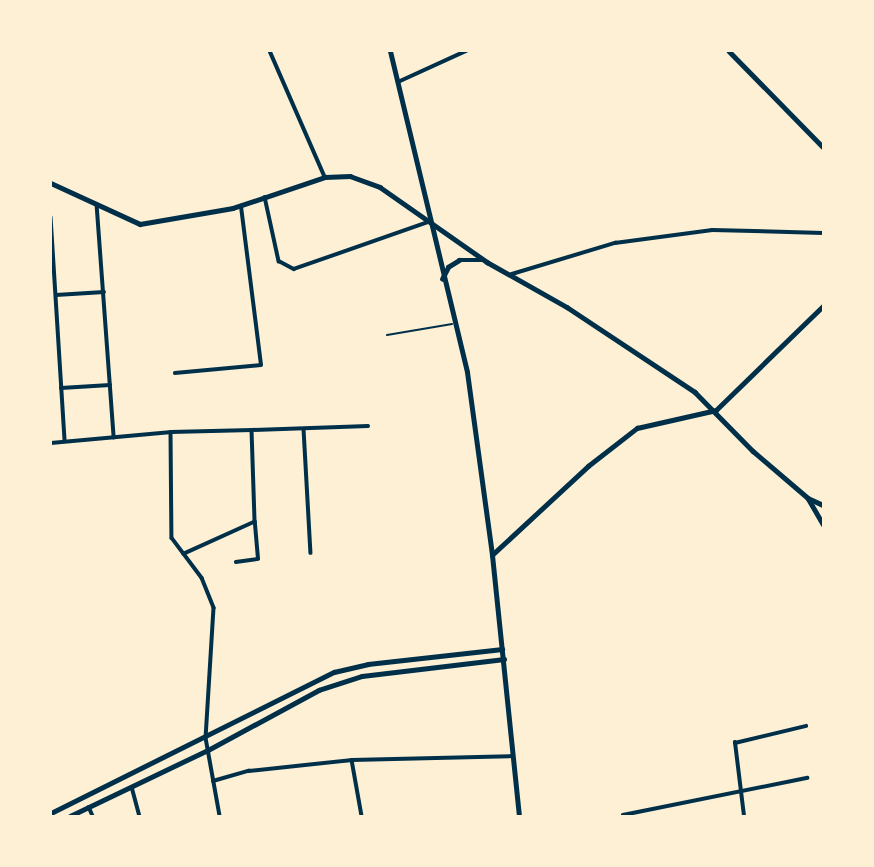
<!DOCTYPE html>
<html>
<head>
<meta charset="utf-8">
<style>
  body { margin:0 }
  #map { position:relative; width:874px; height:867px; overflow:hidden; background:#fdf0d5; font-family:Quicksand,sans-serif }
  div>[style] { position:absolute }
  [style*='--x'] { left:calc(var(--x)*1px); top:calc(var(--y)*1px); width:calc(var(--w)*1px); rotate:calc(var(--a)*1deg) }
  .service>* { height:2px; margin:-1px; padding:0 1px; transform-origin:1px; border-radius:1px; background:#003049 }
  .minor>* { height:3.5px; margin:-1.75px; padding:0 1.75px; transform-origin:1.75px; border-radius:1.75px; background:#003049 }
  .tertiary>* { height:4.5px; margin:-2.25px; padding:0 2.25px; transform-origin:2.25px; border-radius:2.25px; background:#003049 }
  .secondary>* { height:5px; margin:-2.5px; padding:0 2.5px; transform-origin:2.5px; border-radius:2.5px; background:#003049 }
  span { translate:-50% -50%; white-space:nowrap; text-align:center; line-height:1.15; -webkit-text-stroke:6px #fdf0d5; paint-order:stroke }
  .frame { position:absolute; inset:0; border:52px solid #fdf0d5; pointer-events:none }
</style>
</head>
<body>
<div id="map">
  <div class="service">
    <i style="--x:387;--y:335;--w:66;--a:-9.6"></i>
  </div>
  <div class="minor">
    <i style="--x:270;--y:51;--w:137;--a:66.4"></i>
    <i style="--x:398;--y:82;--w:75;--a:-24.5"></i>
    <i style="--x:265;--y:197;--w:66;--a:77.7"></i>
    <i style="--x:279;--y:261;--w:17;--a:28"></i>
    <i style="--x:294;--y:269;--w:142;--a:-19.3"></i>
    <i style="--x:97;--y:204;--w:234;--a:85.8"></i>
    <i style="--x:51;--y:217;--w:224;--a:86.4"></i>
    <i style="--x:512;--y:274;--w:108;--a:-16.8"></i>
    <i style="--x:615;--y:243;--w:98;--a:-7.6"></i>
    <i style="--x:712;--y:230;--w:111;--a:1.5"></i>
    <i style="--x:56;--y:295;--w:48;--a:-3.6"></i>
    <i style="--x:175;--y:373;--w:86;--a:-5.3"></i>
    <i style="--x:261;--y:365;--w:160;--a:-97.2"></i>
    <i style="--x:61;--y:388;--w:49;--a:-3.5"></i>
    <i style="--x:304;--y:429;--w:124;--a:86.8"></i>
    <i style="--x:252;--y:430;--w:116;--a:-2"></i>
    <i style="--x:171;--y:432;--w:81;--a:-1.4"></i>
    <i style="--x:252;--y:430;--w:92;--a:88.1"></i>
    <i style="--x:255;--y:522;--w:78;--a:155.7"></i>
    <i style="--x:51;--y:443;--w:121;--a:-5.2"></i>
    <i style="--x:171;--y:432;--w:106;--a:89.5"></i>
    <i style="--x:172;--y:538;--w:50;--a:53.1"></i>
    <i style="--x:202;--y:578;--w:32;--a:68"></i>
    <i style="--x:214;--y:608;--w:130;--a:93.5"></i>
    <i style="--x:206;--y:738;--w:79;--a:79.8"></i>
    <i style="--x:236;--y:562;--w:22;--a:-8"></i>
    <i style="--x:258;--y:559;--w:37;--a:-95"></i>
    <i style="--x:352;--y:760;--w:57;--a:79.9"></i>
    <i style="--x:213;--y:781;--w:37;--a:-16"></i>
    <i style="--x:249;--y:771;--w:104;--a:-6.1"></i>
    <i style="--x:352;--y:760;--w:161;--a:-1.4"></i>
    <i style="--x:132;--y:787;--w:30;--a:75"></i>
    <i style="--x:89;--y:807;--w:10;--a:66"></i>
    <i style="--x:623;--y:815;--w:188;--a:-11.4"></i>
    <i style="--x:744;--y:816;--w:74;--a:-97"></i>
    <i style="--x:735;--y:743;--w:73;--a:-13.5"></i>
  </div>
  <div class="tertiary">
    <i style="--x:729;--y:51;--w:134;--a:45.6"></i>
    <i style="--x:51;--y:183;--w:98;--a:24.7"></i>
    <i style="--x:140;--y:224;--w:94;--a:-9.8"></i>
    <i style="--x:233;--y:208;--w:97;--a:-18.6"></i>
    <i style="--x:325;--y:177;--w:25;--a:-2"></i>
    <i style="--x:350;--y:176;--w:32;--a:20"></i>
    <i style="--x:380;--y:187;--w:131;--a:35"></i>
    <i style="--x:487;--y:262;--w:92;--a:29.4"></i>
    <i style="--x:567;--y:307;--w:154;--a:33.6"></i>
    <i style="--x:695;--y:392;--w:83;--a:45.5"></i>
    <i style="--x:753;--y:451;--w:72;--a:40.5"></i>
    <i style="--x:808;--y:498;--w:30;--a:60"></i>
    <i style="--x:442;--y:279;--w:13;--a:-63"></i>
    <i style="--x:448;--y:267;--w:13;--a:-32"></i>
    <i style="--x:459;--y:260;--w:24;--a:0"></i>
    <i style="--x:808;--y:498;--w:17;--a:25"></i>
    <i style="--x:492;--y:555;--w:131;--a:-42.8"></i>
    <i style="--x:588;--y:466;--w:62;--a:-37.8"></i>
    <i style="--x:637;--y:428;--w:81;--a:-12.8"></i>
    <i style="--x:716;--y:410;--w:149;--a:-44.2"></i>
    <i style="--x:51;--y:813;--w:316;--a:-26.5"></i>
    <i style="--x:334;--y:672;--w:35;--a:-13"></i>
    <i style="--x:368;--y:664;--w:135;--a:-6.4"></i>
    <i style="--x:70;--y:816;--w:153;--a:-25.6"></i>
    <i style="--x:208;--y:750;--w:126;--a:-28.4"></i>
    <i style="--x:319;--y:690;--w:45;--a:-18"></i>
    <i style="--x:362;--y:676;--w:143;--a:-6.8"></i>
  </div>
  <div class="secondary">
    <i style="--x:390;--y:51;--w:330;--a:76.5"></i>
    <i style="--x:467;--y:372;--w:185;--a:82.2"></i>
    <i style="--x:492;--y:555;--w:262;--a:84.1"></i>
  </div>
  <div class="frame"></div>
</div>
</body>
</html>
